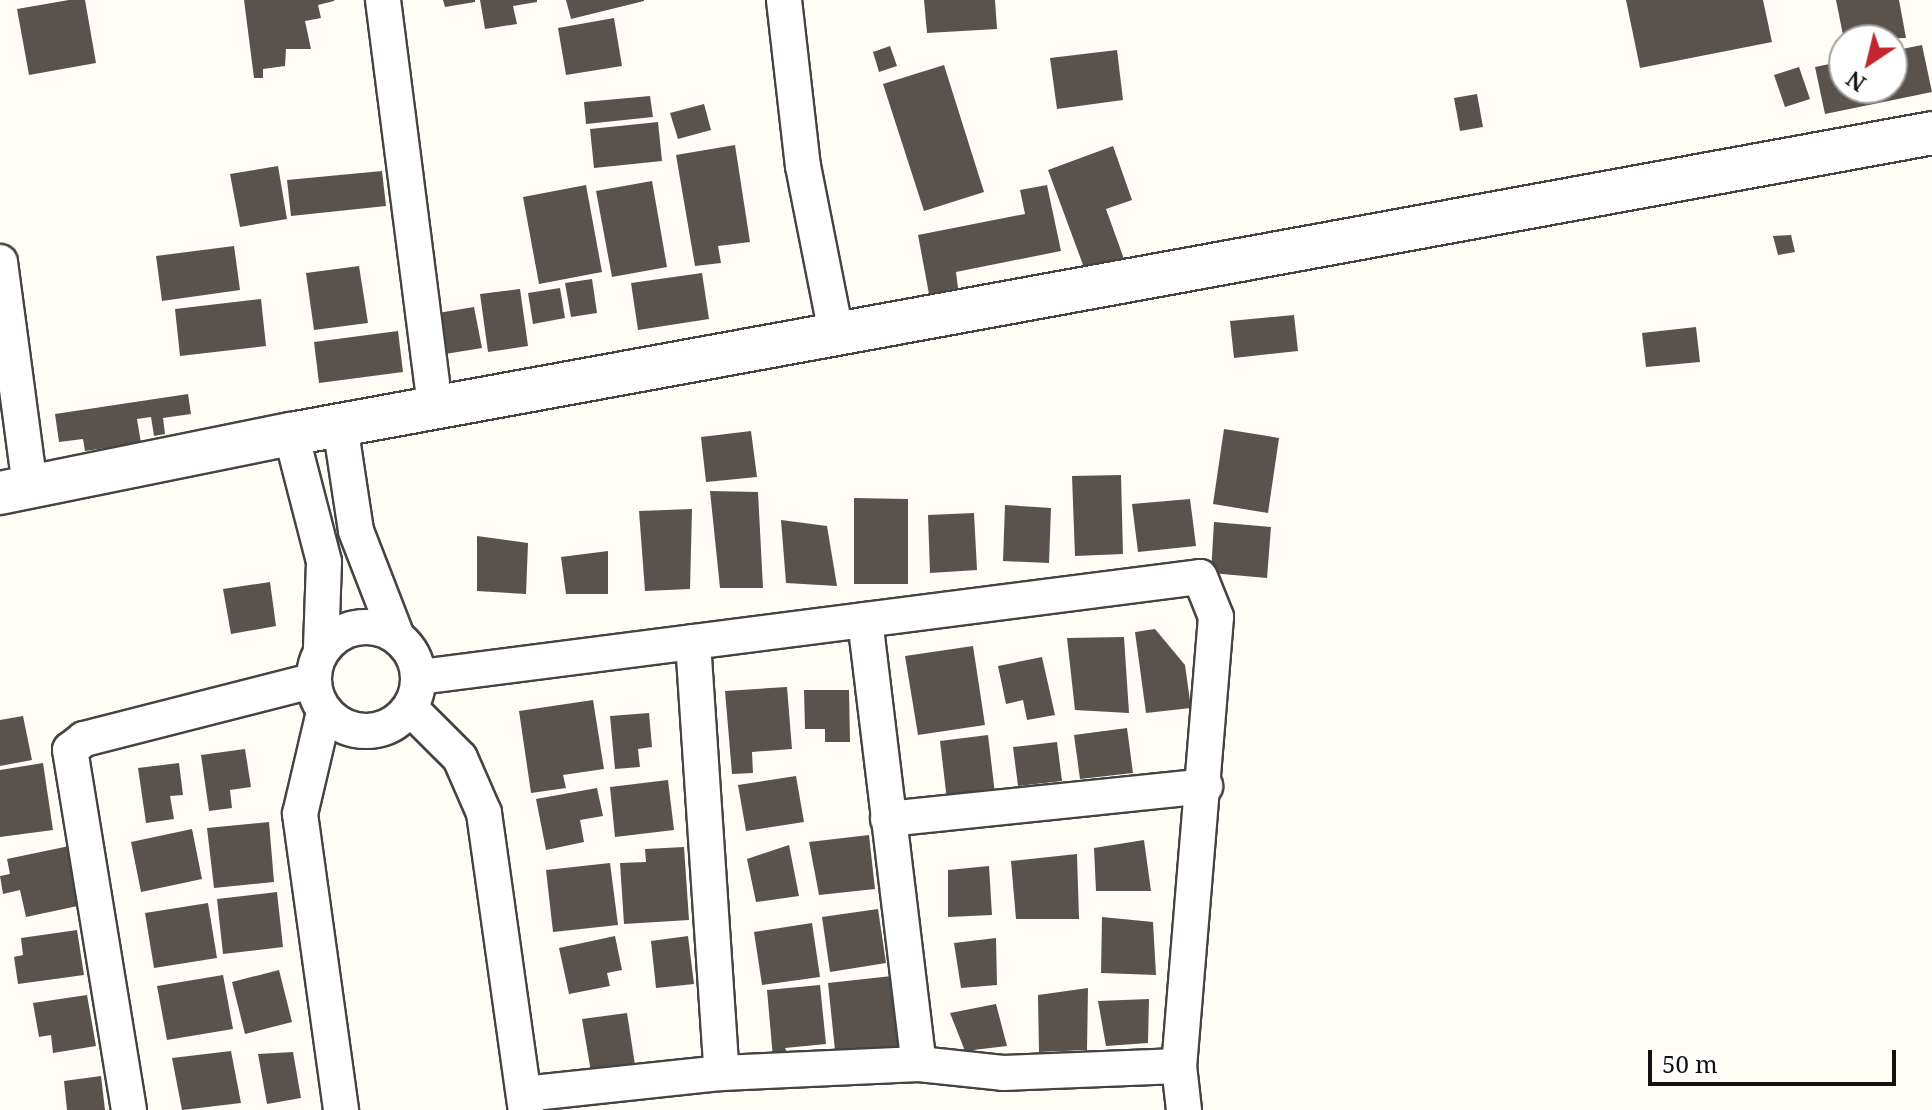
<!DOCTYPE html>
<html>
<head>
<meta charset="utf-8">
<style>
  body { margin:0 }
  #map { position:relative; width:1932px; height:1110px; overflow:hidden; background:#fffdf5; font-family:"Noto Serif",serif }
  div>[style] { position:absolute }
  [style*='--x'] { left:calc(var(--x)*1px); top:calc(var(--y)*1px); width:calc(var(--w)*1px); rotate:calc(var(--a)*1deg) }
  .building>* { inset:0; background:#5a524d }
  .roads { filter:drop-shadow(2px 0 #444) drop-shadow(-2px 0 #444) drop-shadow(0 2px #444) drop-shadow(0 -2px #444) }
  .minor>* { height:34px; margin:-17px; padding:0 17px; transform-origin:17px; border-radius:17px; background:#fff }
  .minor>.ring { margin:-17px; padding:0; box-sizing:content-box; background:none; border:34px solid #fff; border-radius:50% }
  .tertiary>* { height:42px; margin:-21px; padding:0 21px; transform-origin:21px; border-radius:21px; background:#fff }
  span { translate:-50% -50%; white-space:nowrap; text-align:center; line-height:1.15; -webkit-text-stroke:8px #fff; paint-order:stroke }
  .north { position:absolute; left:1828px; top:24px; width:80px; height:80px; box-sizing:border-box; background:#fff; border:2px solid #a0a0a0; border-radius:50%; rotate:215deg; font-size:22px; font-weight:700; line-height:32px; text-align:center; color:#111 }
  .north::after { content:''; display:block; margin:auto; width:28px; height:36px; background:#c4262e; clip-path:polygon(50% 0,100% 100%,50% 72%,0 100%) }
  .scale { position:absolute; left:1648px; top:1050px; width:248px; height:36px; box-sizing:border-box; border:4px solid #111; border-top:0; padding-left:10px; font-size:24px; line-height:28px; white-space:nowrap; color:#111; -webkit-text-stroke:6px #fff; paint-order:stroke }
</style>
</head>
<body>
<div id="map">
  <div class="building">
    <i style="clip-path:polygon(69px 0,85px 0,96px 63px,29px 75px,17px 9px)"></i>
    <i style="clip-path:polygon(244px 0,334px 0,334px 1px,318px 5px,321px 18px,305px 21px,311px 49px,286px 49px,285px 66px,263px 69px,263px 78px,254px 78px)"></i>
    <i style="clip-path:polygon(443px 0,475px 0,475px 2px,445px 7px)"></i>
    <i style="clip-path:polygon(480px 0,537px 0,537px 2px,513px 6px,517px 24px,485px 29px)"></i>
    <i style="clip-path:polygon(566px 0,644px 0,644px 1px,571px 19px)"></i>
    <i style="clip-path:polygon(924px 0,995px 0,997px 29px,927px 33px)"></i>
    <i style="clip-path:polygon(1626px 0,1763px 0,1772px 42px,1640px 68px)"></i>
    <i style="clip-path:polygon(1836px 0,1899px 0,1906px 38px,1844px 40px)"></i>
    <i style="clip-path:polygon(614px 18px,622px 66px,566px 75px,558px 28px)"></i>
    <i style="clip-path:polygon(1922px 45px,1932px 92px,1825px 114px,1815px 67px,1844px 61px,1844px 88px,1892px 88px,1892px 51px)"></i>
    <i style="clip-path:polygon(890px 46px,897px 66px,879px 72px,873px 52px)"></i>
    <i style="clip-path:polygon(1117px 50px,1123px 100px,1057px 109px,1050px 58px)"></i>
    <i style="clip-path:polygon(944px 65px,984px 192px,924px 211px,883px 84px)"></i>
    <i style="clip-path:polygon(1799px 67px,1810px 99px,1785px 107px,1774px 75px)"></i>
    <i style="clip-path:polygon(1477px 94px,1483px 127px,1460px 131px,1454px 98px)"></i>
    <i style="clip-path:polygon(650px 96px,653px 117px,586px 124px,584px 102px)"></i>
    <i style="clip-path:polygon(704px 104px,711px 130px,678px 139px,670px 113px)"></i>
    <i style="clip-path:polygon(658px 122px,662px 161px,594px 168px,590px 129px)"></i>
    <i style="clip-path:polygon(735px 145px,750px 242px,718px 246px,721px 263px,695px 266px,676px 155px)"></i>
    <i style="clip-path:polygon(1113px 146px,1132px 200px,1106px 209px,1124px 259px,1086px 273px,1048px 170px)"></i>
    <i style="clip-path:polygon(278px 166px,287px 219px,240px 227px,230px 174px)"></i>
    <i style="clip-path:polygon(382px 171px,386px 206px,291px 216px,287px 180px)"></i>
    <i style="clip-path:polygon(652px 181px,667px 267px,612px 277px,596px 191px)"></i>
    <i style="clip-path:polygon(586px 185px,602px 272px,539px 284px,523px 197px)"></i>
    <i style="clip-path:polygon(1047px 185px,1061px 251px,956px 272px,958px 288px,929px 294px,918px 235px,1025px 214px,1020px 190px)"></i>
    <i style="clip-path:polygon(1791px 235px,1795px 252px,1778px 255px,1773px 236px)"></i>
    <i style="clip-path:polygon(234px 246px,240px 290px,162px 301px,156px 256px)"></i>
    <i style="clip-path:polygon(359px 266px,368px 323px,314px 330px,306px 273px)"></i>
    <i style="clip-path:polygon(702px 273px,709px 319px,638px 330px,631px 283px)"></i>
    <i style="clip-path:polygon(592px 279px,597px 313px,571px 317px,565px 283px)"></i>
    <i style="clip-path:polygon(560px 288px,565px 318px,533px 324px,528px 293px)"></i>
    <i style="clip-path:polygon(520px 289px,528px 346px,488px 352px,480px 294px)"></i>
    <i style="clip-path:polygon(261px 299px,266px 346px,180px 356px,175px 309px)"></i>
    <i style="clip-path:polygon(474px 307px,482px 348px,439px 355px,432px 314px)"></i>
    <i style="clip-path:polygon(1294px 315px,1298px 351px,1234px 358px,1230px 321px)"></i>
    <i style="clip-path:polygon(1696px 327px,1700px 362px,1646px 367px,1642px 333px)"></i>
    <i style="clip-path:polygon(398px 331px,403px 372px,319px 383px,314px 342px)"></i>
    <i style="clip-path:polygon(188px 394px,191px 414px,163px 418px,165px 434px,154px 436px,151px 417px,137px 419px,141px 443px,85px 451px,83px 439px,59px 442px,55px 414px)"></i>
    <i style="clip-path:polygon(1224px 429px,1279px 438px,1268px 513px,1213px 504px)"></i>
    <i style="clip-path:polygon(751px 431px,757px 477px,706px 482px,701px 437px)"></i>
    <i style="clip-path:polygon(1121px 475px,1123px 554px,1075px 556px,1072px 476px)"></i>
    <i style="clip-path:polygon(710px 491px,758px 492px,763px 588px,720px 588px)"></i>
    <i style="clip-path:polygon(854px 498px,908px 499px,908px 584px,854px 584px)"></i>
    <i style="clip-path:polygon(1190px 499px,1196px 546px,1138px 552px,1132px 504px)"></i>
    <i style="clip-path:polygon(1005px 505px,1051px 508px,1049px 563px,1003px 561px)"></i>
    <i style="clip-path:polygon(692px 509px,690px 589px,645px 591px,639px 511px)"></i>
    <i style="clip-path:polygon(974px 513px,977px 570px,930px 573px,928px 515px)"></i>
    <i style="clip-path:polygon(781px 520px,827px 526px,837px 586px,786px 583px)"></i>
    <i style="clip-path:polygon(1214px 522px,1271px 527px,1267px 578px,1211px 573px)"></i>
    <i style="clip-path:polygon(477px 536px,528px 543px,526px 594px,477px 591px)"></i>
    <i style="clip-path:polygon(608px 551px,608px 594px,566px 594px,561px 557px)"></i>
    <i style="clip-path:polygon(270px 582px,276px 626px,231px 634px,223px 589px)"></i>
    <i style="clip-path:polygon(1155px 629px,1185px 665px,1191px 708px,1146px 713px,1135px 632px)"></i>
    <i style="clip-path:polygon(1124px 637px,1129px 713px,1075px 710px,1067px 638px)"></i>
    <i style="clip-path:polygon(973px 646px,985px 725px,918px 735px,905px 656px)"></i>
    <i style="clip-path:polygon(1042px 657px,1055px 715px,1027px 720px,1023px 700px,1006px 704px,998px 666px)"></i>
    <i style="clip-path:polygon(787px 687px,792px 749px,752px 752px,753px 773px,732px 774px,725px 691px)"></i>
    <i style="clip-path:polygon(804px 690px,849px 690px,850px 742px,825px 742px,825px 729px,805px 729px)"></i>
    <i style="clip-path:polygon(593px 700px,604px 769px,563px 775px,566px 788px,531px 793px,519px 711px)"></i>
    <i style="clip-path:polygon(649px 713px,652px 747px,638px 749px,640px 767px,615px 769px,610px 716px)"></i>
    <i style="clip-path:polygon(23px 716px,32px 760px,0 766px,0 720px)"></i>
    <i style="clip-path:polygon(1127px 728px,1133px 773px,1080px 779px,1074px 735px)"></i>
    <i style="clip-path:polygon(988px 735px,995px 794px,947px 800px,940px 741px)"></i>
    <i style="clip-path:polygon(1057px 742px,1062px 781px,1018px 786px,1013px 747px)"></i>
    <i style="clip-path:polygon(245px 749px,251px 787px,230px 790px,232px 808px,209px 811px,201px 755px)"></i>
    <i style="clip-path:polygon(43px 763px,53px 830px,0 837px,0 770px)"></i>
    <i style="clip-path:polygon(179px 763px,183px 795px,170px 796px,174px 819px,146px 823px,138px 768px)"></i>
    <i style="clip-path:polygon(796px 776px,804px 822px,746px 831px,738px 785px)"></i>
    <i style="clip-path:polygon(668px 780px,674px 830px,615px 837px,610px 787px)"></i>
    <i style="clip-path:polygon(597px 788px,603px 816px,580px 820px,584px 842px,546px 850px,536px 799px)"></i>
    <i style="clip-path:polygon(269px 822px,274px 882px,214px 888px,207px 828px)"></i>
    <i style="clip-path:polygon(192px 829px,202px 879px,141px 892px,131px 842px)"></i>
    <i style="clip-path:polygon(869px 835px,875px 889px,819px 895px,809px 842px)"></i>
    <i style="clip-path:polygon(1144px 840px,1151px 891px,1096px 891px,1094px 848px)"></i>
    <i style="clip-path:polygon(74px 845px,87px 904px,26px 917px,20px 890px,3px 894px,0 876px,10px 874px,7px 859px)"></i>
    <i style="clip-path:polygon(789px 845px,799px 896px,756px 902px,747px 859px)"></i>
    <i style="clip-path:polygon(684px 847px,689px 920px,624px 924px,620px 863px,646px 862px,645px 849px)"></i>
    <i style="clip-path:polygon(1077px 854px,1079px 919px,1016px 919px,1011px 861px)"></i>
    <i style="clip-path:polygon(610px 863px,618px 925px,553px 932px,546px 870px)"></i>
    <i style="clip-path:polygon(989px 866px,992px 915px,948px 917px,948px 870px)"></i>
    <i style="clip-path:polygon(277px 892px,283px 947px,223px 954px,217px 899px)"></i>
    <i style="clip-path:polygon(208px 903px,217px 958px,154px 968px,145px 913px)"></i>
    <i style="clip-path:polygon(878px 909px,886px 963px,830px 972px,822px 917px)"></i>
    <i style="clip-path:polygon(1102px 917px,1153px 922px,1156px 975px,1101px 973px)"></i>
    <i style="clip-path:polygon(812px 923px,820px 977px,762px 985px,754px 932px)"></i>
    <i style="clip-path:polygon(77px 930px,84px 975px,18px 984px,14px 957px,23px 955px,21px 938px)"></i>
    <i style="clip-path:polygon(615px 936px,622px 970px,607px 973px,610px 986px,569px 994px,559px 948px)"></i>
    <i style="clip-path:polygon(688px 936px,694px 984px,656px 988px,651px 941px)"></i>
    <i style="clip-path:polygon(996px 938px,997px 985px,961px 988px,954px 943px)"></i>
    <i style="clip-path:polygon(279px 970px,292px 1022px,245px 1034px,232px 982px)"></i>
    <i style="clip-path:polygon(223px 975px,233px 1029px,167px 1040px,157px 986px)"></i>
    <i style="clip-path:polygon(901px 975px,907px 1056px,836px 1060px,828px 983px)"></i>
    <i style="clip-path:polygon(820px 985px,826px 1044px,785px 1048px,789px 1056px,773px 1058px,767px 990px)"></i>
    <i style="clip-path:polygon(1088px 988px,1087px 1050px,1039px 1052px,1038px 995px)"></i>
    <i style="clip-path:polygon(87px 995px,96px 1046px,53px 1053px,51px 1035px,39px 1037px,33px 1003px)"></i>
    <i style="clip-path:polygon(1149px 999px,1148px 1043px,1106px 1046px,1098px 1001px)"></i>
    <i style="clip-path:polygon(996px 1004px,1007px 1046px,965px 1051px,950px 1013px)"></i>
    <i style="clip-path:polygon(627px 1013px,635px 1065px,591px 1072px,582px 1019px)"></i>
    <i style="clip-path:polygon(231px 1051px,241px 1103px,182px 1110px,172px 1058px)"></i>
    <i style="clip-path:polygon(293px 1052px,301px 1098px,267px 1104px,258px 1054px)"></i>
    <i style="clip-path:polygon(101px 1076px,105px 1110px,67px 1110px,64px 1081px)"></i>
  </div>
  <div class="roads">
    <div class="minor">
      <i style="--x:383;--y:0;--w:410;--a:82.7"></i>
      <i style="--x:784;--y:0;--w:167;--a:83.5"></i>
      <i style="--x:803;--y:166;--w:170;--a:78.8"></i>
      <i style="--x:0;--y:262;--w:226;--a:82.4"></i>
      <i style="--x:340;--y:425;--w:107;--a:81.4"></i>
      <i style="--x:356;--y:531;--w:110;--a:68.8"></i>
      <i style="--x:291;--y:434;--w:132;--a:75.5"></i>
      <i style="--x:324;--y:562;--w:87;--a:92"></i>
      <i style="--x:865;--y:620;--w:447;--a:83.1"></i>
      <i class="ring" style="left:314px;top:627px;width:70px;height:70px"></i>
      <i style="--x:693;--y:642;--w:432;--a:86.2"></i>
      <i style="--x:420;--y:677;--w:786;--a:-7.31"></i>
      <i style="--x:1200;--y:577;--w:43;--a:68.2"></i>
      <i style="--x:1216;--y:617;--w:451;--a:94.7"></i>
      <i style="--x:1179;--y:1066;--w:44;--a:83.5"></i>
      <i style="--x:411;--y:709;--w:69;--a:45"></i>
      <i style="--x:460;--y:758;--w:60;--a:66.4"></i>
      <i style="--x:484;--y:813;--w:300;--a:82"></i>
      <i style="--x:324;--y:712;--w:105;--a:103.2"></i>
      <i style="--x:300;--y:814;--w:299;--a:82.1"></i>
      <i style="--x:888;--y:819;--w:319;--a:-5.9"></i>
      <i style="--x:524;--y:1094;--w:199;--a:-6.1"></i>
      <i style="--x:722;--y:1073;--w:197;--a:-2.6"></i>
      <i style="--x:919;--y:1064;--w:84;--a:6.1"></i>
      <i style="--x:1003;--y:1073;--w:176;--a:-2.3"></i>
      <i style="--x:129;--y:1110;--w:365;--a:-99.3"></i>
      <i style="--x:70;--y:750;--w:18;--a:-38"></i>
      <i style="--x:84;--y:739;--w:235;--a:-14.3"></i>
    </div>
    <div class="tertiary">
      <i style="--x:0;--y:493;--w:297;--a:-11.5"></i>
      <i style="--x:291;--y:434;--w:1668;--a:-10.39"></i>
    </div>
  </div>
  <div class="north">N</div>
  <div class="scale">50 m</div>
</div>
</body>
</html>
